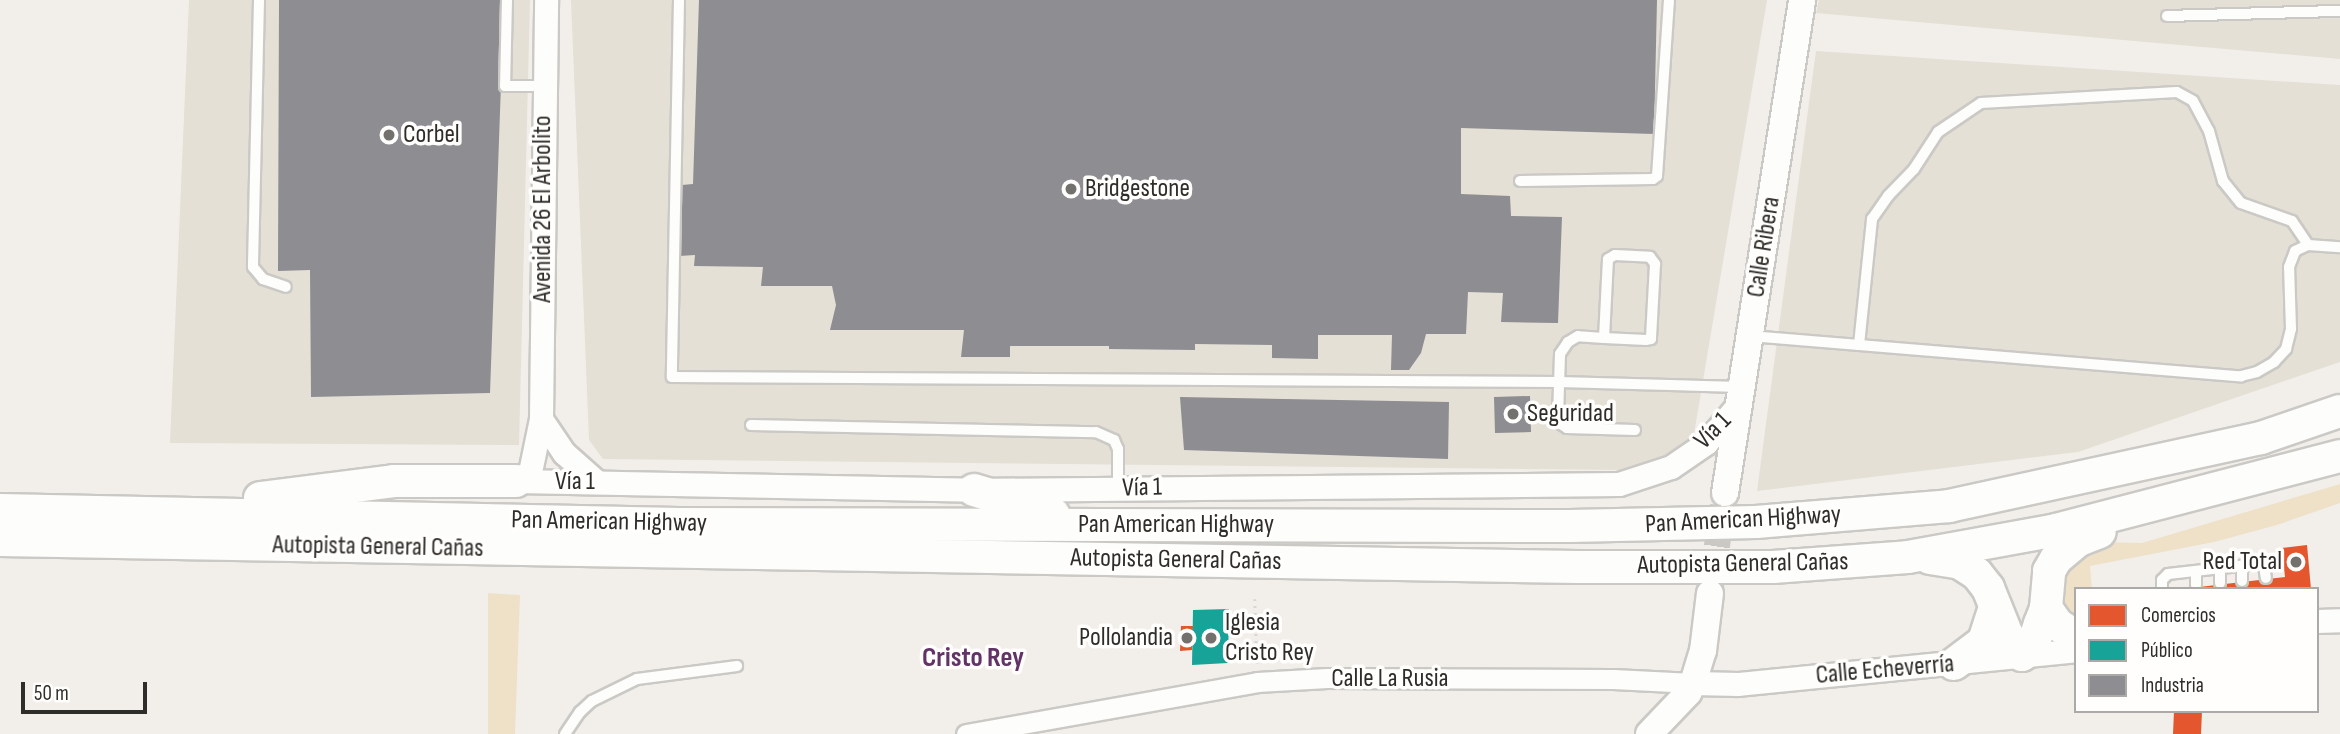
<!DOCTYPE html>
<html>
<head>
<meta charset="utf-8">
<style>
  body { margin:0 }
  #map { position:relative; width:2340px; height:734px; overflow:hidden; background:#f2efea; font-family:"Sofia Sans Condensed",sans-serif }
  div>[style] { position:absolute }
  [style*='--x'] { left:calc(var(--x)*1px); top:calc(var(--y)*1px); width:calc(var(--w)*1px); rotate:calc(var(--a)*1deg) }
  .built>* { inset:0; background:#e5e0d5 }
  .green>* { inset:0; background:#eee1c8 }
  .shops>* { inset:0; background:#e4572e }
  .public>* { inset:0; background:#17a398 }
  .industry>* { inset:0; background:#8d8d92 }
  .secondary-tunnel>* { height:26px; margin-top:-13px; transform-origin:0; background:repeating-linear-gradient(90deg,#cbc8c3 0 26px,transparent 0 39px) }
  .path>* { height:2.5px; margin-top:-1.25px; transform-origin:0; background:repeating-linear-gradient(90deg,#d7d6d4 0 2px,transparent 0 7px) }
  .roads { filter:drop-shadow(2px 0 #cbc9c5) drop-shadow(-2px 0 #cbc9c5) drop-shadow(0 2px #cbc9c5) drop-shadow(0 -2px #cbc9c5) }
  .service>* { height:10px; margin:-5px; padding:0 5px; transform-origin:5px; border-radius:5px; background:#fdfdfc }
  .minor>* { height:19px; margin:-9.5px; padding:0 9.5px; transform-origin:9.5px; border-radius:9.5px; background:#fdfdfc }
  .tertiary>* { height:23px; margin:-11.5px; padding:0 11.5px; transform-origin:11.5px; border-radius:11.5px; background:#fdfdfc }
  .secondary>* { height:26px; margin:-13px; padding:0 13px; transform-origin:13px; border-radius:13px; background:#fdfdfc }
  .trunk>* { height:32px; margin:-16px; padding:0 16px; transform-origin:16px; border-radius:16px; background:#fdfdfc }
  .dots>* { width:19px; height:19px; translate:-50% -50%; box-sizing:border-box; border:4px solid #fffefc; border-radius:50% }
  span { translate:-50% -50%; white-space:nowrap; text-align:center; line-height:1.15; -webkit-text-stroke:7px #fffefc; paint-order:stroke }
  .poi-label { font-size:26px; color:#2f2d29 }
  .left { translate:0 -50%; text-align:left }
  .right { translate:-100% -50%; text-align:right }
  .street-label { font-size:26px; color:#2f2d29 }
  .neighbourhood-label { font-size:28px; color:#613367; font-weight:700 }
  .legend { position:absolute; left:2074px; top:587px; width:245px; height:126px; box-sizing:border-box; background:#fffefc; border:2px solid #acaaa8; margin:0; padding:9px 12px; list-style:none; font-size:21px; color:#2f2d29 }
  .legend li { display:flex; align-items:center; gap:14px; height:35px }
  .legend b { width:35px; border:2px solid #acaaa8 }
  .scale { position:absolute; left:21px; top:682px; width:126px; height:32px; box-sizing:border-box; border:4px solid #2f2d29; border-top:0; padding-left:9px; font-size:21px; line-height:24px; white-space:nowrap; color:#2f2d29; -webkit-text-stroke:5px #fffefc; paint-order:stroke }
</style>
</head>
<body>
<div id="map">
  <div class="built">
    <i style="clip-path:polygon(189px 0,530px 0,519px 445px,170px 443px)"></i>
    <i style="clip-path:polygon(571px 0,1767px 0,1692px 446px,1623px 470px,603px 459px,589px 440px)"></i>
    <i style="clip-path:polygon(1819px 0,2340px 0,2340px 59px,1816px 13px)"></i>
    <i style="clip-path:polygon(1816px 51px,2340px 85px,2340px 362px,2078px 452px,1757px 491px)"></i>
  </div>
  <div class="green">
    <i style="clip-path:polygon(2340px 484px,2340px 503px,2277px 525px,2214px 542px,2090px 566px,2092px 589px,2076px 589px,2076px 624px,2063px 612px,2058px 584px,2063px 569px,2101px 542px,2142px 543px)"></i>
    <i style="clip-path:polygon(488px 593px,520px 595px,515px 734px,488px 734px)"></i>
  </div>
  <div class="shops">
    <i style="clip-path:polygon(2307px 545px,2311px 589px,2182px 589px,2285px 577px,2282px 548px)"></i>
    <i style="clip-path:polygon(1181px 626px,1193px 626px,1192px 650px,1180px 651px)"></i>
    <i style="clip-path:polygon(2174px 711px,2202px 711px,2201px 734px,2173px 734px)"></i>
  </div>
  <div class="public">
    <i style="clip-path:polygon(1229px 609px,1228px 663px,1192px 665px,1193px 610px)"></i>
  </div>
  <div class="industry">
    <i style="clip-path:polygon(279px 0,504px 0,490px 393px,311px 397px,310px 270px,278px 271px)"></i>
    <i style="clip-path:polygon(699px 0,1657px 0,1654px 134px,1461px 128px,1461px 194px,1510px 196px,1511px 216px,1562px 217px,1558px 323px,1501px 322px,1503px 293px,1468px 292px,1466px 334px,1426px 334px,1421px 353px,1409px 370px,1391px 370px,1392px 335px,1318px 335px,1318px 359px,1272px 358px,1272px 345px,1195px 344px,1195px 350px,1109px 349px,1109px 346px,1010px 346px,1010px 357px,961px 357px,964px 330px,830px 330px,836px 305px,832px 286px,761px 286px,763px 267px,694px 266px,695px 255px,679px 256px,682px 185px,693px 184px)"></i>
    <i style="clip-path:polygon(1530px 396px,1531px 432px,1495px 433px,1494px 397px)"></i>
    <i style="clip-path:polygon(1180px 397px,1449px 402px,1448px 459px,1184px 450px)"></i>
  </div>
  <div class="secondary-tunnel">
    <i style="--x:1711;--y:585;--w:80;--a:-81.4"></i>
  </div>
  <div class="path">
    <i style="--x:1255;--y:599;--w:65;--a:88.2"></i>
  </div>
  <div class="roads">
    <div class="service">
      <i style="--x:259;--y:0;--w:267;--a:91.3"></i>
      <i style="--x:253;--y:267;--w:16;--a:50"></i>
      <i style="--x:263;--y:279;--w:24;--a:19"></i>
      <i style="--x:507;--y:0;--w:86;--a:91.3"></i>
      <i style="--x:505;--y:86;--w:38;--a:0"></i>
      <i style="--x:679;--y:0;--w:377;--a:91.1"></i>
      <i style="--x:672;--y:377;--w:887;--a:0.32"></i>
      <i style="--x:1559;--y:382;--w:182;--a:1.6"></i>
      <i style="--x:2167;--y:16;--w:173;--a:-1.7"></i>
      <i style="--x:1520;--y:181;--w:133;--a:-0.9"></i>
      <i style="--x:1653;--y:179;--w:5;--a:-37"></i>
      <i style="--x:1657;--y:176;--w:176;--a:-86.1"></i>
      <i style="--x:1750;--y:336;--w:493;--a:4.7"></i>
      <i style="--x:2241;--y:376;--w:16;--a:-14"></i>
      <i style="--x:2257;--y:372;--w:20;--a:-30"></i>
      <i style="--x:2274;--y:362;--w:18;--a:-47"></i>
      <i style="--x:2286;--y:349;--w:21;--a:-76"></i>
      <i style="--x:2291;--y:329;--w:62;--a:-91.8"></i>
      <i style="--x:2289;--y:267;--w:17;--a:-69"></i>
      <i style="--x:2295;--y:251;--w:14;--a:-25"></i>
      <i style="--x:2308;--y:245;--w:32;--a:4"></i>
      <i style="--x:1604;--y:338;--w:79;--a:-87.1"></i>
      <i style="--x:1608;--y:259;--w:8;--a:-30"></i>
      <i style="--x:1615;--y:255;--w:35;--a:3"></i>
      <i style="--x:1650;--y:257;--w:9;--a:54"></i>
      <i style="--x:1655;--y:264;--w:75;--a:93.1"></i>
      <i style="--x:1651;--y:339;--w:5;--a:169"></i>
      <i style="--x:1646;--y:340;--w:42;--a:-177.3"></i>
      <i style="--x:1604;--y:338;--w:26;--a:-176"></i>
      <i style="--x:1578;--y:336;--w:12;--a:149"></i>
      <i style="--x:1568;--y:342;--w:14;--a:124"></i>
      <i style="--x:1560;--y:354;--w:65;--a:91.8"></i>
      <i style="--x:1558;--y:419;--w:6;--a:59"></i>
      <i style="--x:1561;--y:424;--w:7;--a:34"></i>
      <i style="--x:1567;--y:428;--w:68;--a:1.7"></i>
      <i style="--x:1859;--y:345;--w:127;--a:-84.1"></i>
      <i style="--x:1872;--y:219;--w:28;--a:-55"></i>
      <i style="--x:1888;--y:196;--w:37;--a:-46"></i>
      <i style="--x:1914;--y:169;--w:44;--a:-57"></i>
      <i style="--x:1938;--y:132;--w:52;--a:-34"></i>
      <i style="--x:1981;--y:103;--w:196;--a:-3.2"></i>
      <i style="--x:2177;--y:92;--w:18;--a:29"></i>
      <i style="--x:2193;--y:101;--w:34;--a:62"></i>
      <i style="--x:2209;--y:131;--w:52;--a:74.4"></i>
      <i style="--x:2223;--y:181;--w:28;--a:51"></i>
      <i style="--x:2241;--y:203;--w:54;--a:19.4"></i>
      <i style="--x:2292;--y:221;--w:29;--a:56"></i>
      <i style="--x:751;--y:425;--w:345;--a:1.2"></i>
      <i style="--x:1096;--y:432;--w:20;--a:24"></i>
      <i style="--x:1114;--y:440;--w:10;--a:66"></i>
      <i style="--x:1118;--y:449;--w:39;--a:90"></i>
      <i style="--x:2242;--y:566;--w:15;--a:90"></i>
      <i style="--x:2220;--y:568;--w:15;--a:90"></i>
      <i style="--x:2196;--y:571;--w:14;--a:90"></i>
      <i style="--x:2162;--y:589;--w:9;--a:-90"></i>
      <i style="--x:2162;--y:580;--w:8;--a:-45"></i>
      <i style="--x:2168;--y:574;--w:89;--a:-6.5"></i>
      <i style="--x:2256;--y:564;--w:8;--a:14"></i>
      <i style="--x:2264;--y:566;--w:12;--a:81"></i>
      <i style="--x:565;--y:734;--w:27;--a:-56"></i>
      <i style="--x:580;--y:712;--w:16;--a:-43"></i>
      <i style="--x:592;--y:701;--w:50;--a:-26.1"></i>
      <i style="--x:637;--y:679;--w:101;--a:-7.4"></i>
    </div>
    <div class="minor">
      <i style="--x:966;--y:734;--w:296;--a:-10.1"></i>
      <i style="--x:1257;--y:682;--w:70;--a:-3.3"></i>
      <i style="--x:1327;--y:678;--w:286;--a:0.2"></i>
      <i style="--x:1613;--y:679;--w:80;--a:2.9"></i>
    </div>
    <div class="tertiary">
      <i style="--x:541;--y:419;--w:41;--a:55.9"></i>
      <i style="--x:564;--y:453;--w:44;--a:41.3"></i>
      <i style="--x:516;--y:481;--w:458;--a:1.1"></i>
      <i style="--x:974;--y:490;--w:645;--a:-0.53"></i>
      <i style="--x:1619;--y:484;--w:55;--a:-18.1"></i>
      <i style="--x:1671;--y:467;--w:42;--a:-34.4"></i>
      <i style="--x:1706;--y:443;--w:51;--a:-49.8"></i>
      <i style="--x:516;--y:481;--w:17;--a:-33"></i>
      <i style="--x:530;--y:472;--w:54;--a:-78.3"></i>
      <i style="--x:541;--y:419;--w:419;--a:-89.3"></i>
      <i style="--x:2317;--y:621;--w:23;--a:-2"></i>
      <i style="--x:1693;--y:683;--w:45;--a:1.3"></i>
      <i style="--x:1738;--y:684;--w:340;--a:-5.7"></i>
    </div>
    <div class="secondary">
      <i style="--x:1725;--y:493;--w:499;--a:-81.1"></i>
      <i style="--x:1649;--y:734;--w:57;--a:-46.4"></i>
      <i style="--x:1688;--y:693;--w:11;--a:-63"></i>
      <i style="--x:1693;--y:683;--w:34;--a:-73"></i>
      <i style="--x:1703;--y:651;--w:58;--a:-83.1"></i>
    </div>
    <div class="trunk">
      <i style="--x:974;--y:490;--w:83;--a:16.9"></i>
      <i style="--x:260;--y:498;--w:135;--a:-7.2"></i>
      <i style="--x:394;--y:481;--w:122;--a:0"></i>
      <i style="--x:0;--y:510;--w:679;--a:1.18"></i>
      <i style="--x:679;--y:524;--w:891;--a:0.13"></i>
      <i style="--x:1570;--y:526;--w:186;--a:-1.2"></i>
      <i style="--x:1756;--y:522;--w:194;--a:-4.7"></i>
      <i style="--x:1949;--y:506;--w:319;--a:-12.3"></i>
      <i style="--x:2261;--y:438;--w:83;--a:-18.9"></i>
      <i style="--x:0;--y:540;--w:1578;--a:0.98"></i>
      <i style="--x:1578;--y:567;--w:195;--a:0"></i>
      <i style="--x:1773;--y:567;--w:135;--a:-4.2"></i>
      <i style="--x:1908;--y:557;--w:150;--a:-10.3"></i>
      <i style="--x:2056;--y:530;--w:293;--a:-14.6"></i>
      <i style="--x:1930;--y:558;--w:30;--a:9"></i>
      <i style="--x:1960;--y:563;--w:20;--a:33"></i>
      <i style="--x:1977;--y:574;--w:18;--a:52"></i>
      <i style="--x:1988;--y:588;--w:51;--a:68"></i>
      <i style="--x:2007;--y:635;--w:25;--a:53"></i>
      <i style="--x:2022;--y:655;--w:21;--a:-51"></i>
      <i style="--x:2035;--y:639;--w:16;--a:-72"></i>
      <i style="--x:2040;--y:624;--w:17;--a:-69"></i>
      <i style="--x:2046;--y:608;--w:37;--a:-85"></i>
      <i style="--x:2049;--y:571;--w:14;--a:-60"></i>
      <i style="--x:2056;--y:559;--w:30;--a:-40"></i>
      <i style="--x:2079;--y:540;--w:22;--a:-21"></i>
      <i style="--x:2046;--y:608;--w:19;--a:55"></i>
      <i style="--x:2057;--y:624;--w:23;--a:34"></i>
      <i style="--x:1954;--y:664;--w:38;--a:-37"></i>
      <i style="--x:1984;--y:641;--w:36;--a:-72"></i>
    </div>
  </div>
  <div class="dots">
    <i style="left:389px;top:135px;background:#73716d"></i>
    <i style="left:1071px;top:189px;background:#73716d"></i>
    <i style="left:1513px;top:414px;background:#73716d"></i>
    <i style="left:2296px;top:562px;background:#73716d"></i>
    <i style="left:1187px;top:638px;background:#73716d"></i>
    <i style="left:1211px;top:638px;background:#73716d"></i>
  </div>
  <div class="poi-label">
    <span class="left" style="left:403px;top:135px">Corbel</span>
    <span class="left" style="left:1085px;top:189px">Bridgestone</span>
    <span class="left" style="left:1527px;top:414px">Seguridad</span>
    <span class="right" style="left:2282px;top:562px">Red Total</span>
    <span class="left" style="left:1225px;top:638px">Iglesia<br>Cristo Rey</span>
    <span class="right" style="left:1173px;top:638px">Pollolandia</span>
  </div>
  <div class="street-label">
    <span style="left:543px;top:209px;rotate:-90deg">Avenida 26 El Arbolito</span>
    <span style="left:1764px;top:247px;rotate:-81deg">Calle Ribera</span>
    <span style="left:1713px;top:431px;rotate:-45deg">Vía 1</span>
    <span style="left:575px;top:482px">Vía 1</span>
    <span style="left:1142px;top:488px;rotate:-1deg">Vía 1</span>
    <span style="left:1743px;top:520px;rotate:-3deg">Pan American Highway</span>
    <span style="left:609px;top:522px;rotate:1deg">Pan American Highway</span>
    <span style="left:1176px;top:525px">Pan American Highway</span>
    <span style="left:378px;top:547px;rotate:1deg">Autopista General Cañas</span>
    <span style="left:1176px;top:560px;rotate:1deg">Autopista General Cañas</span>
    <span style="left:1743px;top:564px;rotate:-1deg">Autopista General Cañas</span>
    <span style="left:1885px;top:670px;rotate:-5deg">Calle Echeverría</span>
    <span style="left:1390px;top:679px">Calle La Rusia</span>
  </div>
  <div class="neighbourhood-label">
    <span style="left:973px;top:658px">Cristo Rey</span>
  </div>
  <ul class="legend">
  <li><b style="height:19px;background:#e4572e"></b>Comercios</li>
  <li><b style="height:19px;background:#17a398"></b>Público</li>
  <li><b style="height:19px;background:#8d8d92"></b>Industria</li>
  </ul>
  <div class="scale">50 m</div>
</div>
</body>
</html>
